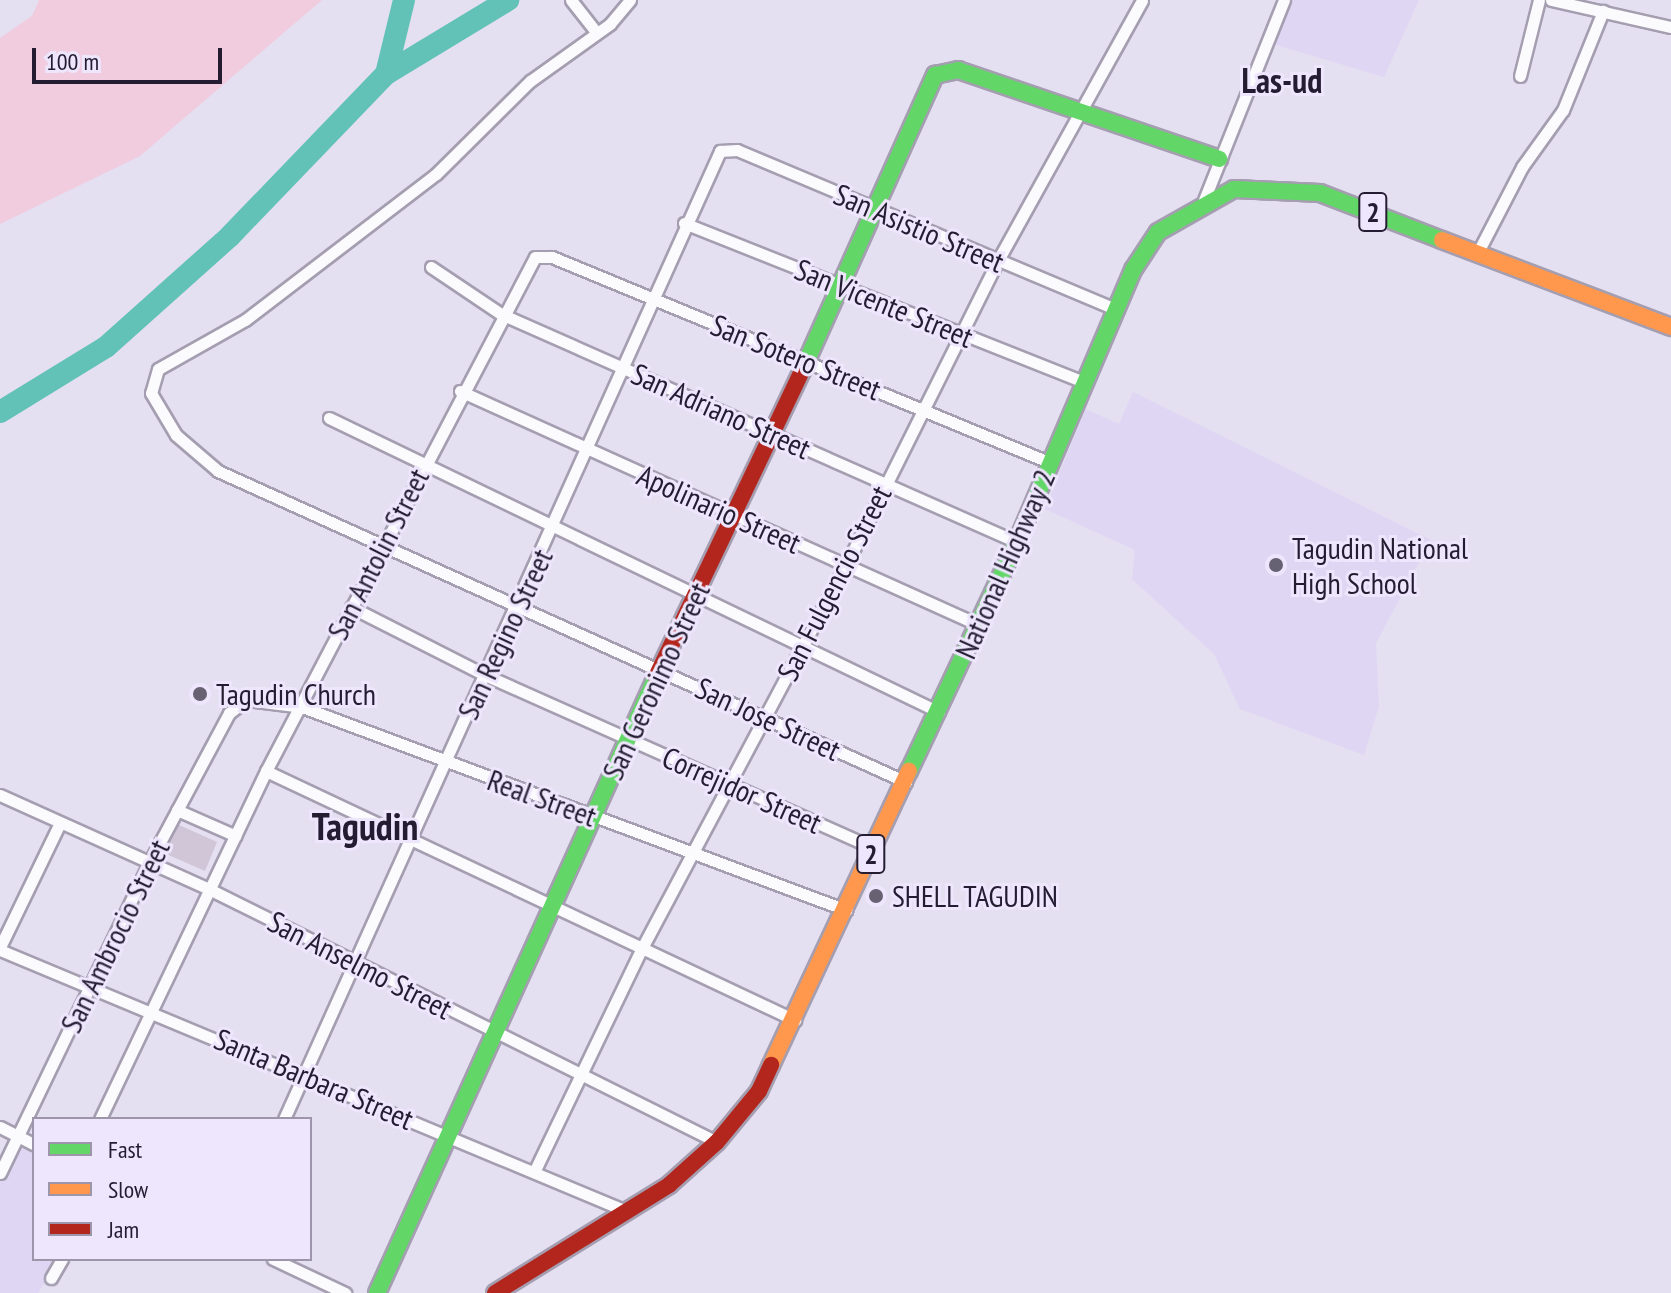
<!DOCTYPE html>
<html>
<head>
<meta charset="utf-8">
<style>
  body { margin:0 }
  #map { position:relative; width:1671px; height:1293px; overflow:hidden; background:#e4dff1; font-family:"PT Sans Narrow",sans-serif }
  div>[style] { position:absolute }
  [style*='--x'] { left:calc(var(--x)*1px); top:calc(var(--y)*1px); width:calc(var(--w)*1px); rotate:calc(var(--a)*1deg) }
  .built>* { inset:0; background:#dfd6f4 }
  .green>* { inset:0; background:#f1cbde }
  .river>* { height:22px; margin:-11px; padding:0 11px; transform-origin:11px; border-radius:11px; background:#62c2b7 }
  .building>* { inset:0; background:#d0c6d7 }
  .roads { filter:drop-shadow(2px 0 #a49eb0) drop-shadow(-2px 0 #a49eb0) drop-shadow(0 2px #a49eb0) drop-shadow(0 -2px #a49eb0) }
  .street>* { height:11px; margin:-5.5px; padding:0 5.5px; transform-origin:5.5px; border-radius:5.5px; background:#fbfafd }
  .fast>* { height:16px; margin:-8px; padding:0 8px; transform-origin:8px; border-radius:8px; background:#63d668 }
  .slow>* { height:16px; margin:-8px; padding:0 8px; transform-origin:8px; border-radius:8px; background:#ff974d }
  .jam>* { height:16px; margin:-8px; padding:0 8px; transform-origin:8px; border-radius:8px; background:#b3261e }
  .dots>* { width:22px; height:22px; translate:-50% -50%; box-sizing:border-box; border:4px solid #ede6fd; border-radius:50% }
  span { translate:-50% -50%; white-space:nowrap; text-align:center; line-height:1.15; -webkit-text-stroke:6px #ede6fd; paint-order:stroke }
  .shield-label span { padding:2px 6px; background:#ede6fd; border:2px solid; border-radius:6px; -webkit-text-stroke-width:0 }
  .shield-label { font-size:28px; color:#241d31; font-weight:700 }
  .street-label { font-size:30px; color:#241d31 }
  .poi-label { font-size:30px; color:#241d31 }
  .left { translate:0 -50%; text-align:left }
  .quarter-label { font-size:34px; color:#241d31; font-weight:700 }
  .district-label { font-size:38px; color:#241d31; font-weight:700 }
  .legend { position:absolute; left:32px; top:1117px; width:280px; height:144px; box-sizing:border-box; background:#ede6fd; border:2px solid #9d96ab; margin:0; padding:10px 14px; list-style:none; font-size:24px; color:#241d31 }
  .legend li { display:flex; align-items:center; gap:16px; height:40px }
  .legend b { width:40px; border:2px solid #9d96ab }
  .scale { position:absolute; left:32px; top:48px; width:190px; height:36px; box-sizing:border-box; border:4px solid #241d31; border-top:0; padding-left:10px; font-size:24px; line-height:28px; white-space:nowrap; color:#241d31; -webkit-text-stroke:6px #ede6fd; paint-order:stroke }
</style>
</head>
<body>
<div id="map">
  <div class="built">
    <i style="clip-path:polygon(1288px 0,1419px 0,1384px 77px,1273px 44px)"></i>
    <i style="clip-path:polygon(1133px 392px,1431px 540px,1376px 643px,1379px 706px,1364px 755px,1240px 709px,1214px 654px,1132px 579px,1135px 550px,1045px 509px,1085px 409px,1119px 424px)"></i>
    <i style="clip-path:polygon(21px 1142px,34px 1149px,34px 1259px,59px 1259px,38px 1293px,0 1293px,0 1182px)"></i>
  </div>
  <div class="green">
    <i style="clip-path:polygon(39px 0,322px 0,140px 156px,0 224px,0 38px,32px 16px)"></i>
  </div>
  <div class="river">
    <i style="--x:386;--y:74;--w:76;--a:-76.3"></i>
    <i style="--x:0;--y:412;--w:124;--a:-31.5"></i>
    <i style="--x:106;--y:347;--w:166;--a:-41.8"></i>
    <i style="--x:230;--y:236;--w:225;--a:-46.1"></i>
    <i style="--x:386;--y:74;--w:143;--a:-31.2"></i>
  </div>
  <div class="building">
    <i style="clip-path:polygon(179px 825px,217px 842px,205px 871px,164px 853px)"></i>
  </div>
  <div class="roads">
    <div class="street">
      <i style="--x:571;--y:0;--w:39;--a:52"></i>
      <i style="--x:630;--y:0;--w:31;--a:130"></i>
      <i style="--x:610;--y:24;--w:98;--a:144.5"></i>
      <i style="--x:530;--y:81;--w:132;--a:135.3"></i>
      <i style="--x:436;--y:174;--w:240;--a:142.6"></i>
      <i style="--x:245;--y:320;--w:100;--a:150.6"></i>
      <i style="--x:158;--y:369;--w:25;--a:106"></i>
      <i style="--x:151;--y:393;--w:49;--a:59.2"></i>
      <i style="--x:176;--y:435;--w:55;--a:40.6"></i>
      <i style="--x:218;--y:471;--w:755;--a:24.32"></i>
      <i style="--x:1551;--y:0;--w:123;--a:12.7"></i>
      <i style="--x:1520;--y:76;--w:78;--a:-76"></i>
      <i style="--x:1204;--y:200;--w:215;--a:-68.2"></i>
      <i style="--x:684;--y:223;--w:430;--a:21.7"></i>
      <i style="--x:1478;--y:252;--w:96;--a:-62.6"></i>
      <i style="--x:1522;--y:167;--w:70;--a:-54.3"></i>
      <i style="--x:1563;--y:110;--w:107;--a:-68"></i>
      <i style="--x:431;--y:267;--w:84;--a:33.9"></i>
      <i style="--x:501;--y:314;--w:564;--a:23.84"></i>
      <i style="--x:460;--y:391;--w:569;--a:24.27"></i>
      <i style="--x:329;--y:418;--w:677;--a:25.73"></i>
      <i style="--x:351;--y:607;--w:150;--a:26.9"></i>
      <i style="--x:485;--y:675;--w:426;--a:24"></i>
      <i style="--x:266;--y:771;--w:585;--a:25.21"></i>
      <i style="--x:0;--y:795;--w:231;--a:24.2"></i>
      <i style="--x:211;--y:890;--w:565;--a:26.47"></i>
      <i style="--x:177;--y:810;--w:64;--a:23.8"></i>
      <i style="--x:0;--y:947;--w:138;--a:-64.2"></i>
      <i style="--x:0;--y:950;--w:678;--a:22.63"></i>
      <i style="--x:100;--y:1119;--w:386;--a:-64.5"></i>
      <i style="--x:266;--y:771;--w:580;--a:-62.37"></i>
      <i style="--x:535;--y:257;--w:17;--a:0"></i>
      <i style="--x:552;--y:257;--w:540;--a:22.43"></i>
      <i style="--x:284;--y:1119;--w:1062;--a:-65.75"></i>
      <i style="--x:720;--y:151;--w:17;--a:-3"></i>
      <i style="--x:737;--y:150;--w:410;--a:22.8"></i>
      <i style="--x:0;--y:1127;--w:38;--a:27"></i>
      <i style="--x:535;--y:1170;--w:246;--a:-64.3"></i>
      <i style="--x:642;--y:948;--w:434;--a:-62"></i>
      <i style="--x:846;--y:565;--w:339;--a:-63.5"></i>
      <i style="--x:997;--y:262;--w:299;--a:-61"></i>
      <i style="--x:0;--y:1173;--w:346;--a:-64.3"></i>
      <i style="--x:150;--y:861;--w:168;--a:-61.9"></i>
      <i style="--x:229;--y:713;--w:21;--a:-37"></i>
      <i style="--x:246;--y:700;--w:56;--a:7.1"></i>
      <i style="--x:302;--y:707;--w:581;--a:20.46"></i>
      <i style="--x:273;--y:1259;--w:80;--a:25.3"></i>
      <i style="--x:51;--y:1278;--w:22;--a:-60"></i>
    </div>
    <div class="fast">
      <i style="--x:802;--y:371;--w:325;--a:-65.8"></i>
      <i style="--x:935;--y:75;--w:24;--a:-12"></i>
      <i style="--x:958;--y:70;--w:276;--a:18.8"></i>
      <i style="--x:909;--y:771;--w:253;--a:-64.8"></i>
      <i style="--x:1017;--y:542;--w:296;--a:-66.9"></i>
      <i style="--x:1133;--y:270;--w:45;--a:-56.7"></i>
      <i style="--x:1158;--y:232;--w:87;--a:-29.5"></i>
      <i style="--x:1234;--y:189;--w:86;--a:2.7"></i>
      <i style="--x:1320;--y:193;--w:131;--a:21.1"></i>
      <i style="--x:377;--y:1293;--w:676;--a:-65.63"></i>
    </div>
    <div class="slow">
      <i style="--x:1442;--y:240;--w:245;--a:20.8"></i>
      <i style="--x:771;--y:1065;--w:325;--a:-64.9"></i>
    </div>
    <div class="jam">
      <i style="--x:656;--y:677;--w:339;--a:-64.5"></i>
      <i style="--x:495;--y:1293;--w:205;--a:-31.8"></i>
      <i style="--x:669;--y:1185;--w:64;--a:-41.9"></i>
      <i style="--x:717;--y:1142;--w:66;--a:-50.5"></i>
      <i style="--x:759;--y:1091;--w:29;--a:-65"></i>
    </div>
  </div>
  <div class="dots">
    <i style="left:1276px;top:565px;background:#676174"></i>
    <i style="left:200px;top:694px;background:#676174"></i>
    <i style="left:876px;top:896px;background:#676174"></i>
  </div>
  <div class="shield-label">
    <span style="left:1373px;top:212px">2</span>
    <span style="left:871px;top:854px">2</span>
  </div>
  <div class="street-label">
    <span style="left:919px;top:228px;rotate:23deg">San Asistio Street</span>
    <span style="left:884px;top:303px;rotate:22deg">San Vicente Street</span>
    <span style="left:796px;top:357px;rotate:22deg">San Sotero Street</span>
    <span style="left:721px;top:411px;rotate:24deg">San Adriano Street</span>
    <span style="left:719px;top:509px;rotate:24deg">Apolinario Street</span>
    <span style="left:378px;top:554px;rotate:-63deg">San Antolin Street</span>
    <span style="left:1005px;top:564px;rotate:-66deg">National Highway 2</span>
    <span style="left:834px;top:583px;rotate:-63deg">San Fulgencio Street</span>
    <span style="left:505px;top:634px;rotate:-65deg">San Regino Street</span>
    <span style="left:656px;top:681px;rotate:-65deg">San Geronimo Street</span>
    <span style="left:768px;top:719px;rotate:25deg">San Jose Street</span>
    <span style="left:742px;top:790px;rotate:24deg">Correjidor Street</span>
    <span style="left:542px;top:798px;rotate:20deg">Real Street</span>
    <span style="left:115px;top:936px;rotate:-64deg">San Ambrocio Street</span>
    <span style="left:360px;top:965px;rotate:27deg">San Anselmo Street</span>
    <span style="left:314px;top:1079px;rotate:23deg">Santa Barbara Street</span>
  </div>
  <div class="poi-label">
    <span class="left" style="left:1292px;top:565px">Tagudin National<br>High School</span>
    <span class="left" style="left:216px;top:694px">Tagudin Church</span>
    <span class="left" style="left:892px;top:896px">SHELL TAGUDIN</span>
  </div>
  <div class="quarter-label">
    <span style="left:1282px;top:81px">Las-ud</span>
  </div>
  <div class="district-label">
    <span style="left:365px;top:826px">Tagudin</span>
  </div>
  <ul class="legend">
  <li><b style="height:10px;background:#63d668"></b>Fast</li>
  <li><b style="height:10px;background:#ff974d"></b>Slow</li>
  <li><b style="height:10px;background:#b3261e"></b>Jam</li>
  </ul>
  <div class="scale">100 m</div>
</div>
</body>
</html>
